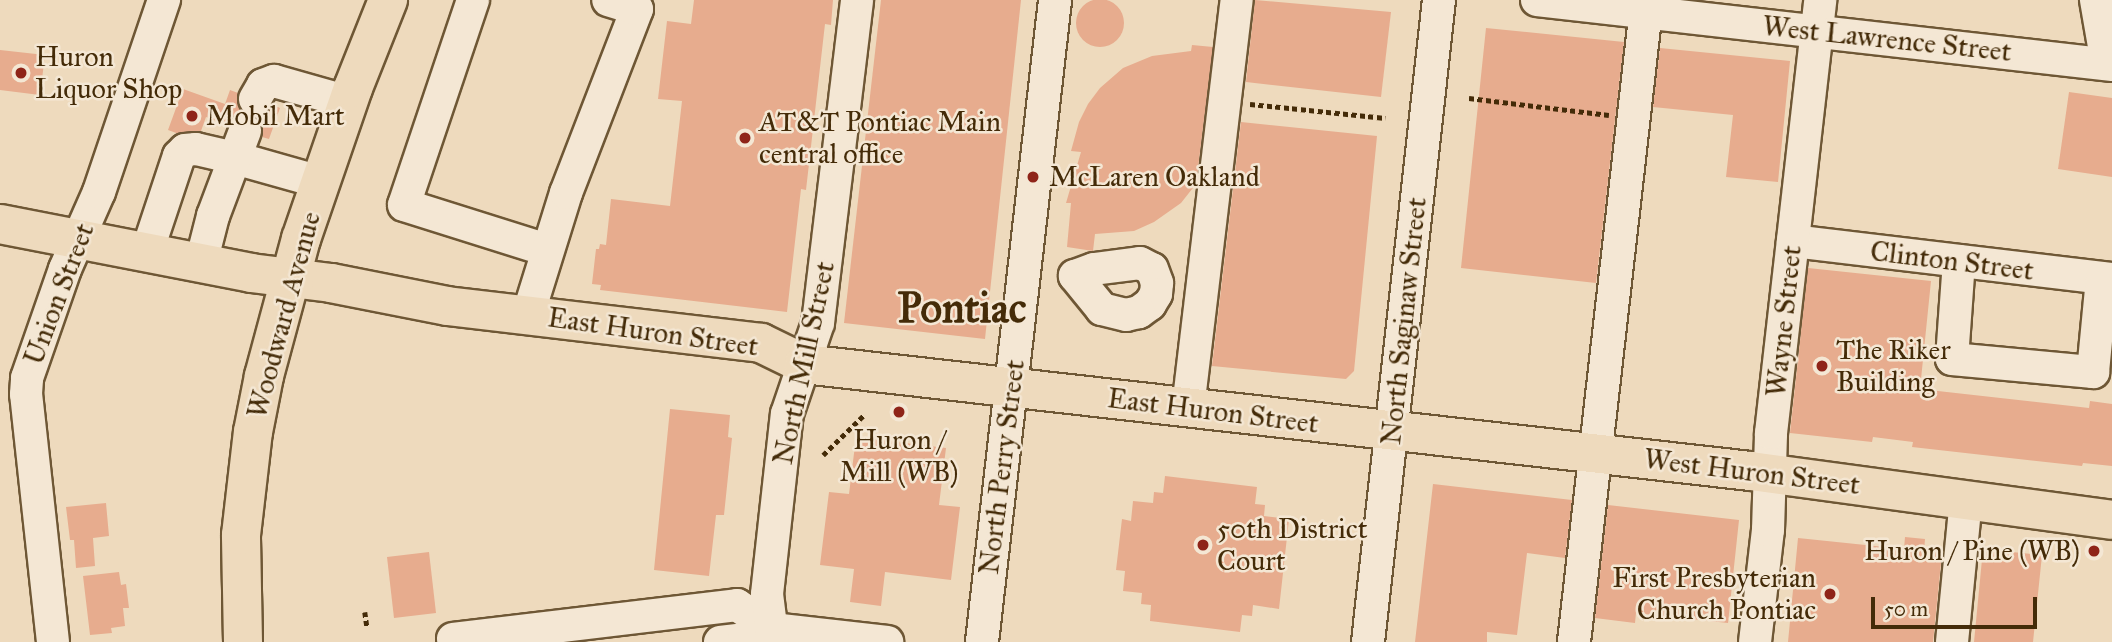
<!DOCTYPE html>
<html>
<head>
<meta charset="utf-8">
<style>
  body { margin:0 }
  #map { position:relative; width:2112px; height:642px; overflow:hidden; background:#eedabd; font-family:"IM FELL Great Primer",serif }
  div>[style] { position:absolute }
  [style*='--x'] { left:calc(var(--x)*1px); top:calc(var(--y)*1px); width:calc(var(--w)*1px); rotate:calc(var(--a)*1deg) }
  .building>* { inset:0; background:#e7ac8e }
  .round { border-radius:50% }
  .path>* { height:4.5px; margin-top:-2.25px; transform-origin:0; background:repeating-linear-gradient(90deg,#442b08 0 5px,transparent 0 8.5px) }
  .roads { filter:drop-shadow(2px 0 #6e5735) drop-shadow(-2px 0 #6e5735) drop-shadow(0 2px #6e5735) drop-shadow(0 -2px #6e5735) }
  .minor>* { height:32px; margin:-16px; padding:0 16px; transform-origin:16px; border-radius:16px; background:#f4e7d4 }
  .major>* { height:38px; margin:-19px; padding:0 19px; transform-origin:19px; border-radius:19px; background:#eedabd }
  .highway>* { height:38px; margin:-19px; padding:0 19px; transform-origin:19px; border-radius:19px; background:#eedabd }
  .dots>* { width:19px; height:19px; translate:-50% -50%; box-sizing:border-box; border:4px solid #f4e7d4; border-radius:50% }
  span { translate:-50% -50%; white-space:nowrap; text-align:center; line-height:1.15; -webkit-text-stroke:5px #f4e7d4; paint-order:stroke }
  .street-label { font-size:28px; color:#442b08 }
  .poi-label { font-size:28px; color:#442b08 }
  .left { translate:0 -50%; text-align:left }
  .right { translate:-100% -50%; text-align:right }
  .town-label { font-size:42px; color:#442b08; font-weight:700 }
  .scale { position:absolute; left:1871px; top:597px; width:166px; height:32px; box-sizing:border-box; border:4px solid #442b08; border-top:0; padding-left:9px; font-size:21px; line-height:24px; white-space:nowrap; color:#442b08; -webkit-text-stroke:5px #f4e7d4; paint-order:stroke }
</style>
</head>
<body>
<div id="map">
  <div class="building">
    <i class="round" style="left:1076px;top:-1px;width:48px;height:48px"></i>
    <i style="clip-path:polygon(694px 0,833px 0,831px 25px,825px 24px,806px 190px,801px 189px,787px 312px,600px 290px,601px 285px,592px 284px,596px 249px,599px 249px,600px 244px,606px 245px,611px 199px,670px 206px,682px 101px,658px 99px,667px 21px,691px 24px)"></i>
    <i style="clip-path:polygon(881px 0,1021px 0,985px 339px,844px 323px)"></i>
    <i style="clip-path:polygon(1255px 0,1391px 12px,1381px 97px,1246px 82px)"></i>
    <i style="clip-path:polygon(1486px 28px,1624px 42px,1596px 283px,1461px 268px)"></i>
    <i style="clip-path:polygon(1192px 45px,1213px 47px,1196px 184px,1181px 203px,1154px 222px,1134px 231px,1095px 234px,1093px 251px,1067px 247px,1071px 203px,1066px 203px,1081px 152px,1071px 151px,1079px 122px,1088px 104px,1100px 88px,1123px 68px,1152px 56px,1191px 51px)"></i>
    <i style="clip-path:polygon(1660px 48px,1790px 61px,1778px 182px,1726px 177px,1733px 115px,1653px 107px)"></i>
    <i style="clip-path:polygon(0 50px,45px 55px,40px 95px,0 90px)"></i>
    <i style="clip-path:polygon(183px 89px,225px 104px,230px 90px,238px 93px,239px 108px,244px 113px,234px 116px,228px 125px,206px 117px,201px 131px,179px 134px,168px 130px)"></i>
    <i style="clip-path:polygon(2069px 92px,2112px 98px,2112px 177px,2058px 169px)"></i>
    <i style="clip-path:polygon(273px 105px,280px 108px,269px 139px,262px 137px,263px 127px,256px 117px,265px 114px)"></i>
    <i style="clip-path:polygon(1241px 122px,1377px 136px,1354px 371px,1346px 379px,1212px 366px)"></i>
    <i style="clip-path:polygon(1808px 268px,1931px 281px,1920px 389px,2089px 408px,2090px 401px,2112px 404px,2112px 466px,2083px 463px,2082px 466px,1912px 447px,1913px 442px,1873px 437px,1872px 442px,1790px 433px)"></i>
    <i style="clip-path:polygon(670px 409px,730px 415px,728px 437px,732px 438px,724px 515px,716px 515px,709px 576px,654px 570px)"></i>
    <i style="clip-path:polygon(856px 437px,946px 448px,939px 505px,960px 507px,951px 580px,885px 572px,881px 606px,850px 602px,854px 569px,820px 565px,829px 492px,849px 494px)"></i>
    <i style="clip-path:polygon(1165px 476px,1257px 487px,1255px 504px,1265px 505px,1264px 516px,1289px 519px,1279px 609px,1253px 605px,1252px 616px,1242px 615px,1240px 632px,1150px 621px,1151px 605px,1141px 604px,1142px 593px,1123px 591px,1125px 571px,1116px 570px,1122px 519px,1131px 521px,1133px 501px,1153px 503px,1154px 492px,1163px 493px)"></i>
    <i style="clip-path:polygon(1433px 484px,1572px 500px,1565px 558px,1527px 553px,1517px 635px,1487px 632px,1487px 642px,1415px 642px)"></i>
    <i style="clip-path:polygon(106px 503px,109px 536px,93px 538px,95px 566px,76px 568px,74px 540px,70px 540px,66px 507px)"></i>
    <i style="clip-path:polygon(1608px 505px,1739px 520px,1728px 623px,1636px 613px,1635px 623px,1595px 618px)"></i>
    <i style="clip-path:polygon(1905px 537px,1925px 539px,1924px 551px,1942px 553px,1933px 642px,1788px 642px,1798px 538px,1904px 549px)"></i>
    <i style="clip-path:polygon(1983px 549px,2042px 555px,2033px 642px,1974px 642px)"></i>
    <i style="clip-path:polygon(429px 552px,436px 613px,394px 618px,387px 557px)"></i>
    <i style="clip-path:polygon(119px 572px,121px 585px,126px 584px,129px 608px,123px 608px,125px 626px,111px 628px,112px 633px,90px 635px,83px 576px)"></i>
  </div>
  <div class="path">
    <i style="--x:1469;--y:98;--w:141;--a:6.9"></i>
    <i style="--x:1250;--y:104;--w:136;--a:5.9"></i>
    <i style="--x:823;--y:455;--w:56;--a:-44.3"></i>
    <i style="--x:365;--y:612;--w:14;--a:82"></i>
  </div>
  <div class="roads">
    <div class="minor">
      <i style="--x:473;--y:0;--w:216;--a:108.6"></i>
      <i style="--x:404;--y:205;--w:150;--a:17.5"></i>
      <i style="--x:1537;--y:0;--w:579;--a:6.45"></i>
      <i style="--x:2096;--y:0;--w:65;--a:80.2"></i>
      <i style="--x:255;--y:99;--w:16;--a:-60"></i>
      <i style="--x:263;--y:85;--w:12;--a:-20"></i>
      <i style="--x:274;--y:81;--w:77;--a:15.8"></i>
      <i style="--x:1793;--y:241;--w:321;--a:6.8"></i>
      <i style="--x:147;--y:252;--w:101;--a:-71.6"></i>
      <i style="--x:179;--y:156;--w:8;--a:-45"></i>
      <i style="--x:185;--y:150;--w:11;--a:-5"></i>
      <i style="--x:196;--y:149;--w:40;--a:13"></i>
      <i style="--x:235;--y:158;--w:88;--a:15.8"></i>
      <i style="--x:1959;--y:261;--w:98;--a:94.1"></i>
      <i style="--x:1952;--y:359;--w:142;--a:5.3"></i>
      <i style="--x:2093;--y:372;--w:94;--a:-84.5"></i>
      <i style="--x:201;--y:263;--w:49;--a:-75.7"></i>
      <i style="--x:213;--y:216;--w:91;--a:-69.4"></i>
      <i style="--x:1140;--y:263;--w:13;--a:27"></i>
      <i style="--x:1152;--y:269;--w:15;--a:70"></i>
      <i style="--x:1157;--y:283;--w:11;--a:95"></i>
      <i style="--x:1156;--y:294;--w:12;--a:121"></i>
      <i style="--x:1150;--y:304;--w:14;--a:144"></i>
      <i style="--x:1139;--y:312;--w:13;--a:167"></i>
      <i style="--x:1126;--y:315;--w:25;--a:-166"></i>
      <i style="--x:1102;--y:309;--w:43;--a:-129.3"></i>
      <i style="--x:1075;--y:276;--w:20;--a:-20"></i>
      <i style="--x:1094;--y:269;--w:46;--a:-7.4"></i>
      <i style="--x:528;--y:315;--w:128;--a:-72.7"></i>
      <i style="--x:566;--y:193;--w:197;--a:-68.9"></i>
      <i style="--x:637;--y:9;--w:30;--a:-163"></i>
      <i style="--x:1188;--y:408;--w:411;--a:-83.2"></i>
      <i style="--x:453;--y:639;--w:286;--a:-6.8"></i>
      <i style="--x:737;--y:605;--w:42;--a:34.4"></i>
      <i style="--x:53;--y:642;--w:249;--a:-96.2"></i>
      <i style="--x:26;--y:394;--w:16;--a:-86"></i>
      <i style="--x:27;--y:378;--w:115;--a:-70.8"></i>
      <i style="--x:65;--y:269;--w:84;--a:-66.2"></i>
      <i style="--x:99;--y:192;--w:203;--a:-71.3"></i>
      <i style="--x:720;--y:642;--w:24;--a:-7"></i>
      <i style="--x:744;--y:639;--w:30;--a:-20"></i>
      <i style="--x:772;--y:629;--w:116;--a:6.4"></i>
      <i style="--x:773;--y:642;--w:48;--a:-97.1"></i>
      <i style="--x:767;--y:594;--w:181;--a:-83.7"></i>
      <i style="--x:787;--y:414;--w:96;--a:-71.2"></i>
      <i style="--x:818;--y:323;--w:325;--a:-83.1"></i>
      <i style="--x:982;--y:642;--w:646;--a:-83.51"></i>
      <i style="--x:1368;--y:642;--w:646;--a:-83.69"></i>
      <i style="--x:1574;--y:642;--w:646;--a:-83.51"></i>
      <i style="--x:1755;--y:642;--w:113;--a:-83.4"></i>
      <i style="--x:1768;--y:530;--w:97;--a:-88.2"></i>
      <i style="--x:1771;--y:433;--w:436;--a:-83.5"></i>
      <i style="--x:1952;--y:642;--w:144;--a:-84.4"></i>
    </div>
    <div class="major">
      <i style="--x:243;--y:642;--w:107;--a:-91.1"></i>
      <i style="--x:241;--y:535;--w:104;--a:-83.4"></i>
      <i style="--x:253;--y:432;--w:57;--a:-78.9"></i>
      <i style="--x:264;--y:376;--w:142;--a:-74.9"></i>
      <i style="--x:301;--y:239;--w:160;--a:-71"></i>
      <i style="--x:353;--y:88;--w:95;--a:-68.3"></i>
    </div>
    <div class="highway">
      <i style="--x:0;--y:224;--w:256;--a:11"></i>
      <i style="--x:251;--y:273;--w:81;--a:7.1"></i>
      <i style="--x:331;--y:283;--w:118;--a:11.2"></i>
      <i style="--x:447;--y:306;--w:316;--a:6.7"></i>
      <i style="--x:761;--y:343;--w:48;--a:26"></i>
      <i style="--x:804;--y:364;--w:953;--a:6.45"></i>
      <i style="--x:1751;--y:471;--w:364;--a:7.7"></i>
    </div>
  </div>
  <div class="dots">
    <i style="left:21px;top:73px;background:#8f2418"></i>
    <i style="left:192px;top:116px;background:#8f2418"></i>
    <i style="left:745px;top:138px;background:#8f2418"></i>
    <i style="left:1033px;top:177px;background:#8f2418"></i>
    <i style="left:1822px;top:366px;background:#8f2418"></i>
    <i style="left:899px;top:412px;background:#8f2418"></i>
    <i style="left:1203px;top:545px;background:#8f2418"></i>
    <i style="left:2094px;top:551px;background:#8f2418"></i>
    <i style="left:1830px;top:594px;background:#8f2418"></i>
  </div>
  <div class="street-label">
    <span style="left:1887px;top:39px;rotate:6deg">West Lawrence Street</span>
    <span style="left:1952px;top:261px;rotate:7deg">Clinton Street</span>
    <span style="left:59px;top:294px;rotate:-69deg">Union Street</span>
    <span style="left:284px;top:315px;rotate:-75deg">Woodward Avenue</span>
    <span style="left:1404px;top:321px;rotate:-84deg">North Saginaw Street</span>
    <span style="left:1784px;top:321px;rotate:-84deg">Wayne Street</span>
    <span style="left:653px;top:332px;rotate:8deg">East Huron Street</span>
    <span style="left:804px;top:363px;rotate:-78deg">North Mill Street</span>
    <span style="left:1213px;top:411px;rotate:7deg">East Huron Street</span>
    <span style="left:1002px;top:467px;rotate:-83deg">North Perry Street</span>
    <span style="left:1752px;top:472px;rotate:7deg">West Huron Street</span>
  </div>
  <div class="poi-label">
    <span class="left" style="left:35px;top:73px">Huron<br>Liquor Shop</span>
    <span class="left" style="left:206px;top:116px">Mobil Mart</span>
    <span class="left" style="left:759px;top:138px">AT&amp;T Pontiac Main<br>central office</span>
    <span class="left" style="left:1049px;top:177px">McLaren Oakland</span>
    <span class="left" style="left:1836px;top:366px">The Riker<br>Building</span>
    <span style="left:899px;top:456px">Huron /<br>Mill (WB)</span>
    <span class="left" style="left:1217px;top:545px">50th District<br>Court</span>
    <span class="right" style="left:2080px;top:551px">Huron / Pine (WB)</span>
    <span class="right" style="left:1816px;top:594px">First Presbyterian<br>Church Pontiac</span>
  </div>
  <div class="town-label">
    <span style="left:962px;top:308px">Pontiac</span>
  </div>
  <div class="scale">50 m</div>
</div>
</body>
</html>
